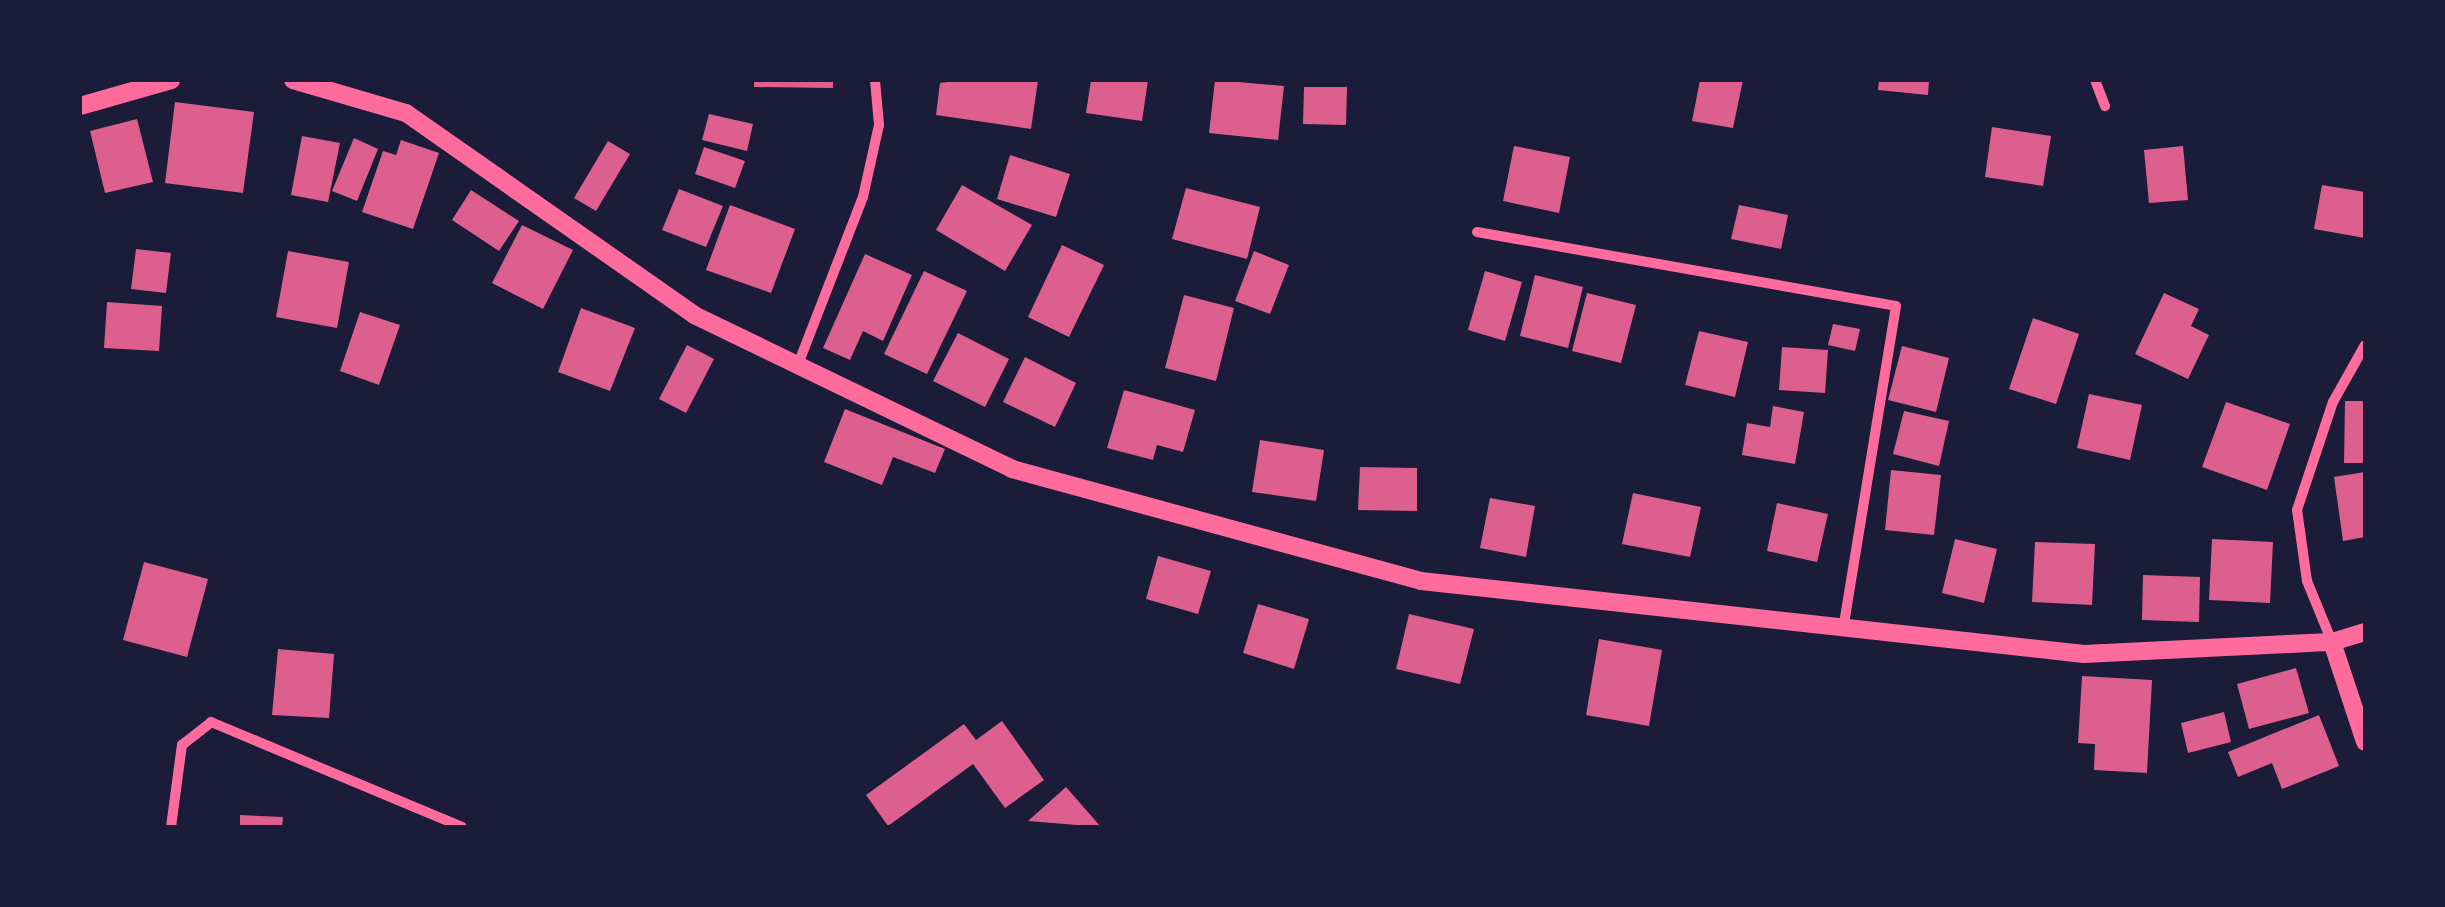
<!DOCTYPE html>
<html>
<head>
<meta charset="utf-8">
<style>
  body { margin:0 }
  #map { position:relative; width:2445px; height:907px; overflow:hidden; background:#1b1b3a; font-family:"Varela Round",sans-serif }
  div>[style] { position:absolute }
  [style*='--x'] { left:calc(var(--x)*1px); top:calc(var(--y)*1px); width:calc(var(--w)*1px); rotate:calc(var(--a)*1deg) }
  .building>* { inset:0; background:#dd5f8e }
  .minor>* { height:10px; margin:-5px; padding:0 5px; transform-origin:5px; border-radius:5px; background:#ff6b9d }
  .tertiary>* { height:18px; margin:-9px; padding:0 9px; transform-origin:9px; border-radius:9px; background:#ff6b9d }
  span { translate:-50% -50%; white-space:nowrap; text-align:center; line-height:1.15; -webkit-text-stroke:9px #1b1b3a; paint-order:stroke }
  .frame { position:absolute; inset:0; border:82px solid #1b1b3a; pointer-events:none }
</style>
</head>
<body>
<div id="map">
  <div class="building">
    <i style="clip-path:polygon(754px 80px,833px 80px,833px 88px,754px 87px)"></i>
    <i style="clip-path:polygon(961px 80px,1038px 80px,1031px 129px,936px 115px,940px 83px)"></i>
    <i style="clip-path:polygon(1091px 80px,1148px 80px,1142px 121px,1086px 113px)"></i>
    <i style="clip-path:polygon(1215px 80px,1284px 86px,1278px 140px,1209px 133px)"></i>
    <i style="clip-path:polygon(1700px 80px,1743px 80px,1733px 128px,1692px 121px)"></i>
    <i style="clip-path:polygon(1879px 80px,1929px 80px,1928px 95px,1878px 90px)"></i>
    <i style="clip-path:polygon(1304px 87px,1347px 87px,1346px 125px,1303px 124px)"></i>
    <i style="clip-path:polygon(175px 102px,254px 112px,243px 193px,165px 183px)"></i>
    <i style="clip-path:polygon(709px 114px,753px 124px,747px 151px,702px 140px)"></i>
    <i style="clip-path:polygon(137px 119px,153px 182px,105px 193px,90px 131px)"></i>
    <i style="clip-path:polygon(1992px 127px,2051px 136px,2043px 186px,1985px 177px)"></i>
    <i style="clip-path:polygon(302px 136px,340px 143px,328px 202px,291px 195px)"></i>
    <i style="clip-path:polygon(354px 138px,378px 149px,357px 201px,332px 191px)"></i>
    <i style="clip-path:polygon(401px 140px,439px 153px,413px 229px,362px 212px,383px 151px,396px 155px)"></i>
    <i style="clip-path:polygon(608px 141px,630px 154px,596px 211px,574px 198px)"></i>
    <i style="clip-path:polygon(1514px 146px,1570px 157px,1559px 213px,1503px 201px)"></i>
    <i style="clip-path:polygon(2183px 146px,2188px 200px,2149px 203px,2144px 150px)"></i>
    <i style="clip-path:polygon(704px 147px,745px 161px,735px 188px,695px 174px)"></i>
    <i style="clip-path:polygon(1010px 155px,1070px 174px,1056px 217px,997px 199px)"></i>
    <i style="clip-path:polygon(962px 185px,1032px 225px,1005px 271px,936px 230px)"></i>
    <i style="clip-path:polygon(2322px 185px,2365px 192px,2365px 238px,2314px 229px)"></i>
    <i style="clip-path:polygon(1186px 188px,1260px 207px,1247px 259px,1172px 239px)"></i>
    <i style="clip-path:polygon(679px 189px,723px 206px,706px 247px,662px 230px)"></i>
    <i style="clip-path:polygon(471px 190px,519px 221px,499px 251px,452px 220px)"></i>
    <i style="clip-path:polygon(730px 205px,795px 229px,771px 293px,706px 270px)"></i>
    <i style="clip-path:polygon(1739px 205px,1788px 215px,1781px 249px,1731px 239px)"></i>
    <i style="clip-path:polygon(522px 225px,573px 250px,543px 309px,492px 283px)"></i>
    <i style="clip-path:polygon(1062px 245px,1104px 265px,1069px 337px,1028px 317px)"></i>
    <i style="clip-path:polygon(136px 249px,171px 253px,166px 293px,131px 289px)"></i>
    <i style="clip-path:polygon(288px 251px,349px 262px,337px 328px,276px 317px)"></i>
    <i style="clip-path:polygon(1254px 251px,1289px 265px,1270px 314px,1235px 301px)"></i>
    <i style="clip-path:polygon(865px 254px,912px 275px,883px 341px,863px 331px,850px 360px,823px 348px)"></i>
    <i style="clip-path:polygon(924px 271px,967px 291px,927px 374px,884px 354px)"></i>
    <i style="clip-path:polygon(1485px 271px,1522px 282px,1505px 341px,1468px 330px)"></i>
    <i style="clip-path:polygon(1535px 275px,1583px 287px,1568px 348px,1520px 336px)"></i>
    <i style="clip-path:polygon(1587px 293px,1636px 305px,1621px 363px,1572px 351px)"></i>
    <i style="clip-path:polygon(2164px 293px,2199px 309px,2191px 326px,2209px 335px,2188px 379px,2135px 354px)"></i>
    <i style="clip-path:polygon(1184px 295px,1234px 308px,1216px 381px,1165px 368px)"></i>
    <i style="clip-path:polygon(107px 302px,162px 306px,159px 351px,104px 348px)"></i>
    <i style="clip-path:polygon(581px 308px,635px 328px,610px 391px,558px 372px)"></i>
    <i style="clip-path:polygon(360px 312px,400px 325px,379px 385px,340px 371px)"></i>
    <i style="clip-path:polygon(2033px 318px,2079px 334px,2056px 404px,2009px 389px)"></i>
    <i style="clip-path:polygon(1833px 324px,1860px 329px,1855px 351px,1828px 345px)"></i>
    <i style="clip-path:polygon(1699px 331px,1748px 342px,1735px 397px,1685px 385px)"></i>
    <i style="clip-path:polygon(958px 333px,1009px 359px,985px 407px,933px 381px)"></i>
    <i style="clip-path:polygon(687px 345px,714px 359px,686px 413px,659px 399px)"></i>
    <i style="clip-path:polygon(1902px 346px,1949px 358px,1936px 412px,1888px 400px)"></i>
    <i style="clip-path:polygon(1782px 347px,1828px 350px,1825px 393px,1779px 390px)"></i>
    <i style="clip-path:polygon(1025px 357px,1076px 383px,1055px 427px,1003px 402px)"></i>
    <i style="clip-path:polygon(1124px 390px,1195px 410px,1183px 452px,1157px 445px,1153px 460px,1107px 448px)"></i>
    <i style="clip-path:polygon(2089px 394px,2142px 405px,2130px 460px,2077px 448px)"></i>
    <i style="clip-path:polygon(2345px 401px,2365px 401px,2365px 463px,2344px 463px)"></i>
    <i style="clip-path:polygon(2226px 402px,2290px 424px,2267px 490px,2202px 467px)"></i>
    <i style="clip-path:polygon(1773px 406px,1804px 412px,1795px 464px,1742px 455px,1747px 423px,1770px 427px)"></i>
    <i style="clip-path:polygon(845px 409px,945px 449px,935px 473px,893px 457px,882px 485px,824px 462px)"></i>
    <i style="clip-path:polygon(1904px 411px,1949px 421px,1939px 466px,1893px 454px)"></i>
    <i style="clip-path:polygon(1260px 440px,1324px 450px,1316px 501px,1252px 492px)"></i>
    <i style="clip-path:polygon(1360px 467px,1417px 468px,1417px 511px,1358px 510px)"></i>
    <i style="clip-path:polygon(1891px 470px,1941px 475px,1934px 535px,1885px 530px)"></i>
    <i style="clip-path:polygon(2365px 472px,2365px 537px,2343px 541px,2334px 477px)"></i>
    <i style="clip-path:polygon(1633px 493px,1701px 507px,1690px 557px,1622px 544px)"></i>
    <i style="clip-path:polygon(1490px 498px,1535px 506px,1526px 557px,1480px 548px)"></i>
    <i style="clip-path:polygon(1777px 503px,1828px 514px,1817px 562px,1767px 551px)"></i>
    <i style="clip-path:polygon(1955px 539px,1997px 549px,1984px 603px,1942px 593px)"></i>
    <i style="clip-path:polygon(2212px 539px,2273px 542px,2270px 603px,2209px 600px)"></i>
    <i style="clip-path:polygon(2035px 542px,2095px 544px,2092px 605px,2032px 602px)"></i>
    <i style="clip-path:polygon(1158px 556px,1211px 571px,1198px 614px,1146px 599px)"></i>
    <i style="clip-path:polygon(144px 562px,208px 579px,187px 657px,123px 640px)"></i>
    <i style="clip-path:polygon(2143px 575px,2200px 577px,2199px 622px,2142px 620px)"></i>
    <i style="clip-path:polygon(1258px 604px,1309px 619px,1294px 669px,1243px 653px)"></i>
    <i style="clip-path:polygon(1409px 614px,1474px 629px,1460px 684px,1396px 669px)"></i>
    <i style="clip-path:polygon(1599px 639px,1662px 650px,1649px 726px,1586px 715px)"></i>
    <i style="clip-path:polygon(278px 649px,334px 654px,329px 718px,272px 715px)"></i>
    <i style="clip-path:polygon(2296px 668px,2309px 713px,2249px 729px,2237px 684px)"></i>
    <i style="clip-path:polygon(2082px 676px,2152px 680px,2147px 773px,2094px 770px,2095px 744px,2078px 743px)"></i>
    <i style="clip-path:polygon(2224px 712px,2231px 742px,2188px 753px,2181px 723px)"></i>
    <i style="clip-path:polygon(2319px 715px,2339px 766px,2282px 789px,2272px 763px,2238px 777px,2228px 752px)"></i>
    <i style="clip-path:polygon(1002px 721px,1044px 780px,1005px 808px,973px 764px,888px 826px,866px 795px,964px 724px,976px 740px)"></i>
    <i style="clip-path:polygon(1066px 787px,1101px 827px,1028px 821px)"></i>
    <i style="clip-path:polygon(240px 815px,283px 817px,282px 827px,240px 827px)"></i>
  </div>
  <div class="minor">
    <i style="--x:2095;--y:80;--w:28;--a:69"></i>
    <i style="--x:1477;--y:232;--w:425;--a:10"></i>
    <i style="--x:1896;--y:306;--w:326;--a:99.3"></i>
    <i style="--x:797;--y:367;--w:182;--a:-68.8"></i>
    <i style="--x:863;--y:197;--w:74;--a:-77.5"></i>
    <i style="--x:879;--y:125;--w:45;--a:-95.1"></i>
    <i style="--x:2332;--y:642;--w:66;--a:-112.3"></i>
    <i style="--x:2307;--y:581;--w:72;--a:-98"></i>
    <i style="--x:2297;--y:510;--w:114;--a:-71.6"></i>
    <i style="--x:2333;--y:402;--w:65;--a:-60.7"></i>
    <i style="--x:171;--y:827;--w:83;--a:-82.4"></i>
    <i style="--x:182;--y:745;--w:37;--a:-38"></i>
    <i style="--x:211;--y:722;--w:272;--a:22.7"></i>
  </div>
  <div class="tertiary">
    <i style="--x:293;--y:80;--w:118;--a:16.3"></i>
    <i style="--x:406;--y:113;--w:352;--a:35"></i>
    <i style="--x:694;--y:315;--w:353;--a:25.8"></i>
    <i style="--x:1012;--y:469;--w:424;--a:15.3"></i>
    <i style="--x:1421;--y:581;--w:667;--a:6.28"></i>
    <i style="--x:2084;--y:654;--w:248;--a:-2.8"></i>
    <i style="--x:2332;--y:642;--w:34;--a:-17"></i>
    <i style="--x:80;--y:106;--w:95;--a:-15.9"></i>
    <i style="--x:2332;--y:642;--w:105;--a:71.7"></i>
  </div>
  <div class="frame"></div>
</div>
</body>
</html>
